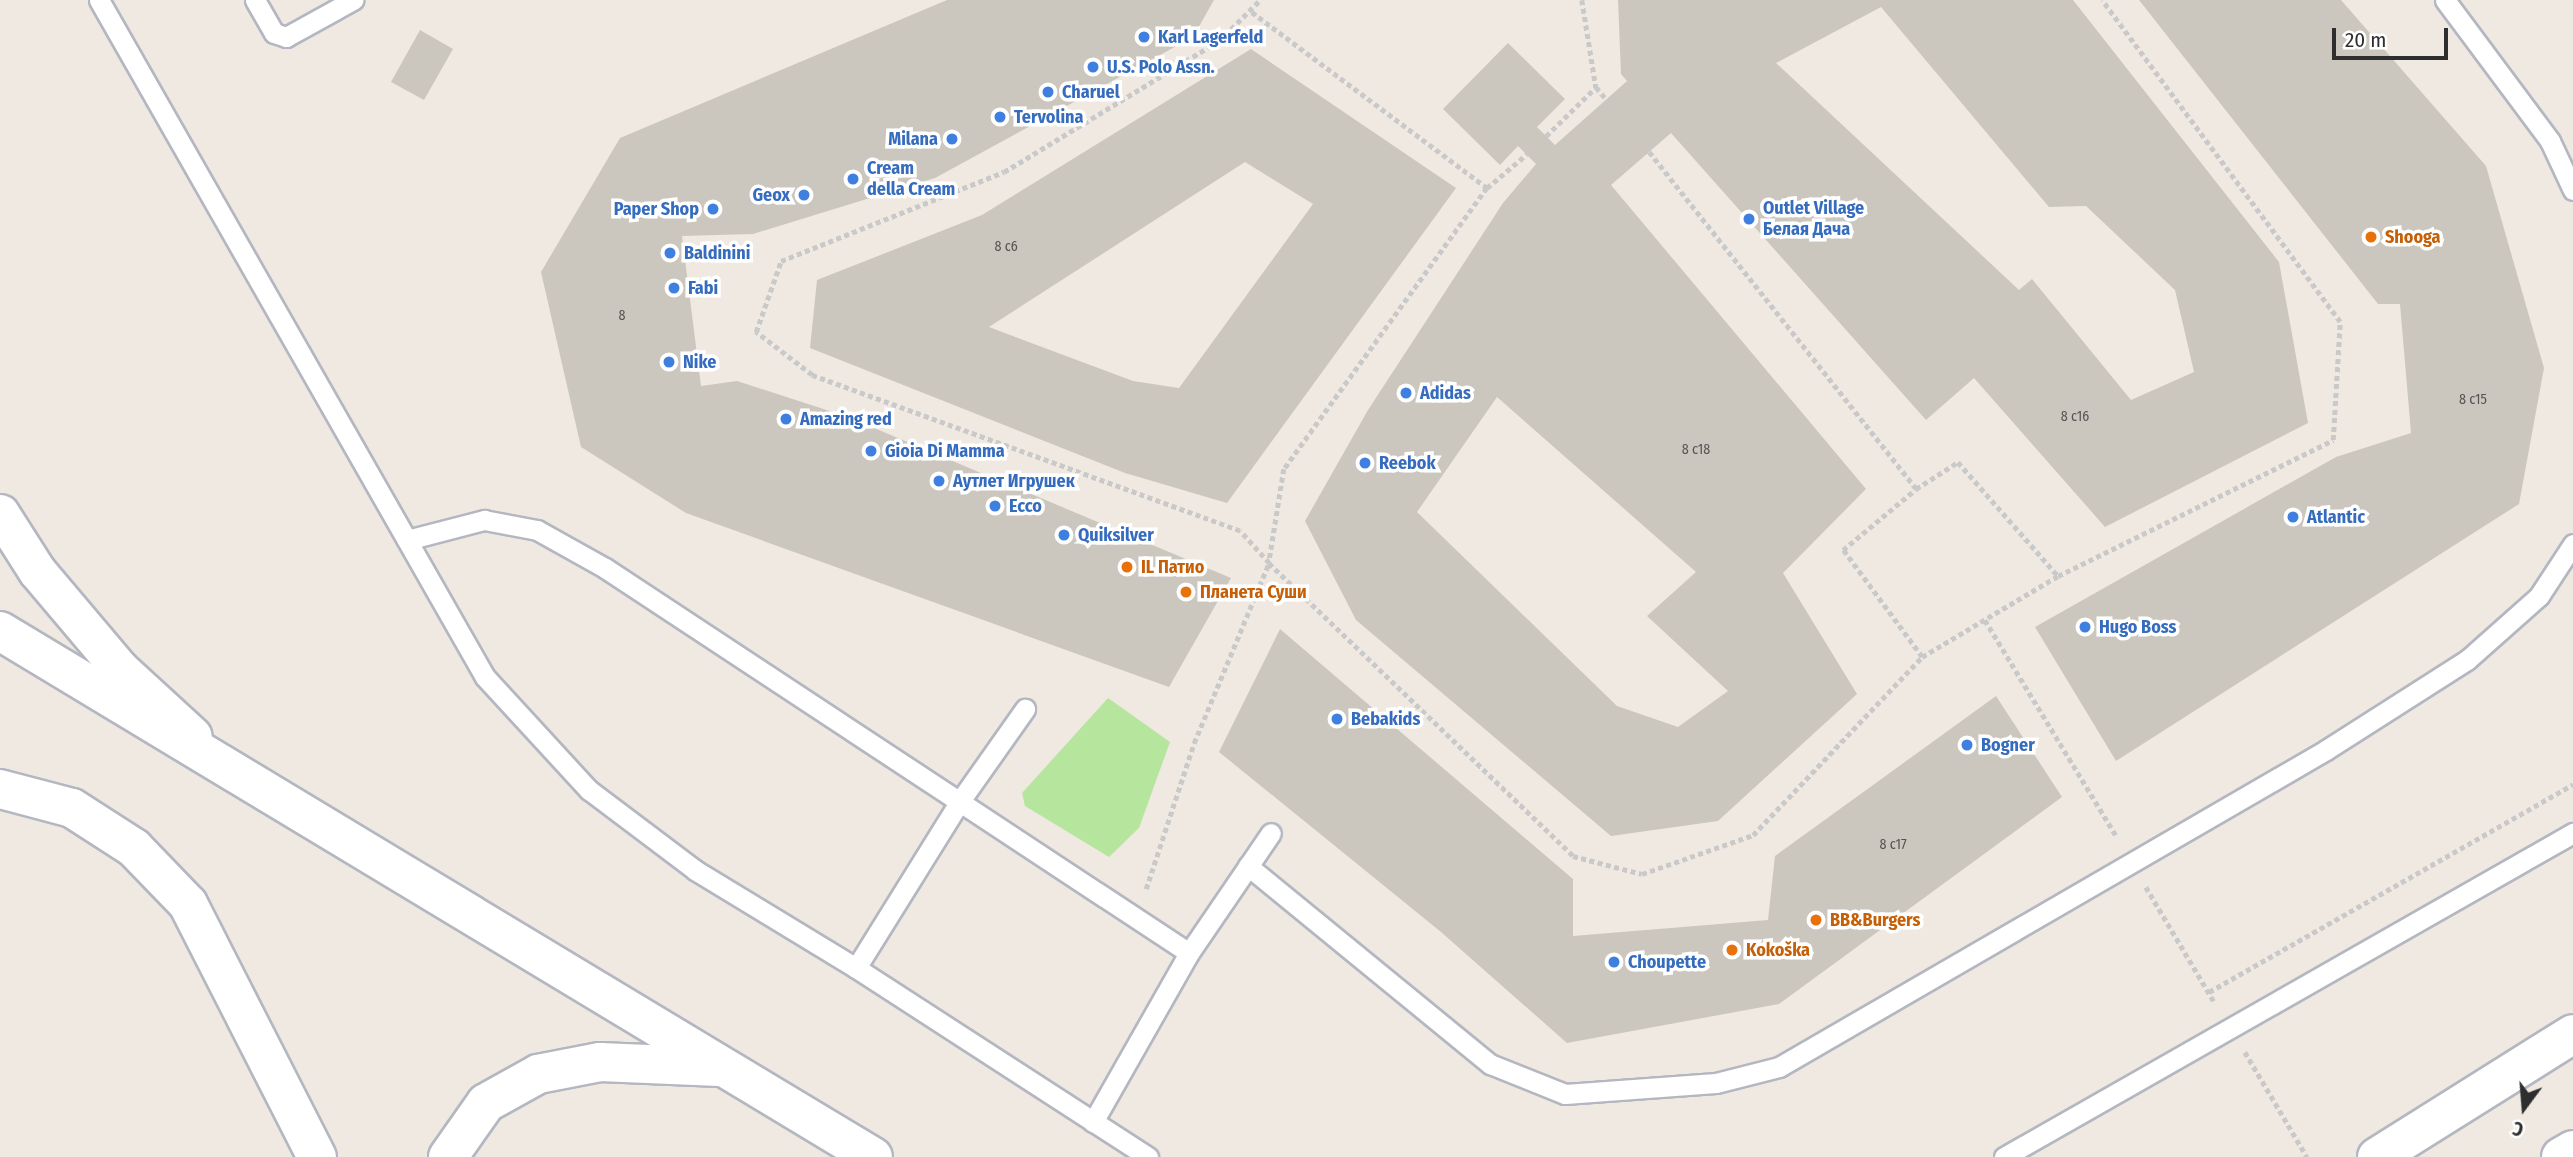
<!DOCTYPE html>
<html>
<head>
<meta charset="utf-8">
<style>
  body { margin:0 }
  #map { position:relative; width:2573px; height:1157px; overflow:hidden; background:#efe9e1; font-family:"Fira Sans Condensed",sans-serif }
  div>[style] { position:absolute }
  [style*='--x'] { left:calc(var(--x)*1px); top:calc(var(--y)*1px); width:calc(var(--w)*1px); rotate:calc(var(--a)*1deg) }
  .green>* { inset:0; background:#b6e59e }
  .building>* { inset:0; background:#cbc7bf }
  .path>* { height:4.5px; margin-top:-2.25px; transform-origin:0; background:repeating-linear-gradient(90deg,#c9c9c9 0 5px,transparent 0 8.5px) }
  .roads { filter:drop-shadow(2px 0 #b4b7c1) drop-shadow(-2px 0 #b4b7c1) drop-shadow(0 2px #b4b7c1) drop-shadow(0 -2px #b4b7c1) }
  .lane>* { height:19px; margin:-9.5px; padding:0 9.5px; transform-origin:9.5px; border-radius:9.5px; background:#fff }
  .street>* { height:37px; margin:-18.5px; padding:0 18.5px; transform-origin:18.5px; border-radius:18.5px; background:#fff }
  .secondary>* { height:38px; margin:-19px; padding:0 19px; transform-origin:19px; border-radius:19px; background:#fff }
  .dots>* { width:19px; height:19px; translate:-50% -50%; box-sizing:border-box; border:4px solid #fff; border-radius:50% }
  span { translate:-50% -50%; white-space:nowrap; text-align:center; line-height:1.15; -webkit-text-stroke:7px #fff; paint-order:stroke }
  .number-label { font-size:14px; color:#555452 }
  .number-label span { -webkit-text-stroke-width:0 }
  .shop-label { font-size:18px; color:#366cbe; font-weight:700 }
  .left { translate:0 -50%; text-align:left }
  .right { translate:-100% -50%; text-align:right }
  .food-label { font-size:18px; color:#c56008; font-weight:700 }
  .north { position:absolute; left:2489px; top:1073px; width:70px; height:70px; -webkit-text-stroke:5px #fff; paint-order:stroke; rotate:196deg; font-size:19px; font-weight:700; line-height:28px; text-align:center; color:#2e2e2e }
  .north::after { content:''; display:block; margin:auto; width:24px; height:32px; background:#2e2e2e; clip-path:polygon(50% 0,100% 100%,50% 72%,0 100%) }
  .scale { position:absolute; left:2332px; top:28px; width:116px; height:32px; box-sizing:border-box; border:4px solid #2e2e2e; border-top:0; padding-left:9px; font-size:21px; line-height:24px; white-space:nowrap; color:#2e2e2e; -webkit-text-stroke:5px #fff; paint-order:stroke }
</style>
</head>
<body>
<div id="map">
  <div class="green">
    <i style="clip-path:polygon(1108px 698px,1170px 742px,1139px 828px,1109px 857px,1025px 806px,1022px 793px)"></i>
  </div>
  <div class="building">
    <i style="clip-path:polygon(947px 0,1214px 0,1193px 37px,935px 178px,753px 234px,682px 236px,701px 386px,737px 381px,848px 417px,1231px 578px,1169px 687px,686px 513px,581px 447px,541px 272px,620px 138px)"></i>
    <i style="clip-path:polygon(evenodd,1618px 0,2073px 0,2279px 262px,2308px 423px,2105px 527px,1974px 378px,1926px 420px,1671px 133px,1611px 185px,1866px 489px,1783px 573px,1857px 694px,1718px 821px,1611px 836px,1356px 620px,1305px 521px,1368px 410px,1503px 203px,1536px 164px,1518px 146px,1500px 165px,1443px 109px,1508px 43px,1565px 99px,1537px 127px,1555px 145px,1627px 81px,1621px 74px,1618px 0,1881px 7px,2049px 207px,2086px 206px,2175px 290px,2194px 372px,2131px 400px,2032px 279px,2019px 290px,1776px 63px,1881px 7px,1618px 0,1497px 397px,1696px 572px,1647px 616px,1728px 691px,1678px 727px,1617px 706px,1417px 512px,1497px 397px)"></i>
    <i style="clip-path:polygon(2139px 0,2341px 0,2486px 166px,2544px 368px,2519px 504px,2116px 761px,2035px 627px,2336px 457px,2411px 433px,2400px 304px,2378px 304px)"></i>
    <i style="clip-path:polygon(420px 30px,453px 49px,424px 100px,391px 82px)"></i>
    <i style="clip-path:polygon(evenodd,1251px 49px,1456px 188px,1227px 503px,1125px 473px,810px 348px,817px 280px,982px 215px,1251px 49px,1245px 162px,1313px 204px,1179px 388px,1133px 381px,989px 327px,1245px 162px)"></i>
    <i style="clip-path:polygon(1280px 629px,1573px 879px,1573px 936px,1768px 920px,1775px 856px,1996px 696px,2062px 797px,1779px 1004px,1567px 1043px,1441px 932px,1219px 752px)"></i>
  </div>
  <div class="path">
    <i style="--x:1582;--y:0;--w:88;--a:80.9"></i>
    <i style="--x:1252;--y:12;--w:294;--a:36.8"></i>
    <i style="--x:1487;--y:188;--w:347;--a:125.8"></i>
    <i style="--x:1284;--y:469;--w:95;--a:99.1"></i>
    <i style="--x:1269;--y:563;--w:422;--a:43.9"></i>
    <i style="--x:1573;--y:856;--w:71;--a:14.6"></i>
    <i style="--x:1642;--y:874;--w:118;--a:-19.4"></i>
    <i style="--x:1753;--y:835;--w:245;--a:-46.5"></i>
    <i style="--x:1922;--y:657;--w:133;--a:-126.4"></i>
    <i style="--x:1843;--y:550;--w:95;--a:-39.9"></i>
    <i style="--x:1916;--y:489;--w:433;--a:-128.4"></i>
    <i style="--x:1546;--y:136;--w:70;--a:-44.4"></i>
    <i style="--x:1596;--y:87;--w:16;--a:50"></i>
    <i style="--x:1487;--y:188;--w:52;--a:-40.4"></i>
    <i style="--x:1916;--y:489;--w:50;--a:-32.7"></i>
    <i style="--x:1958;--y:462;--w:152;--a:48.7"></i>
    <i style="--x:2058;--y:576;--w:307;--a:-26.3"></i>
    <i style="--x:2333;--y:440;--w:118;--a:-86.6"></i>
    <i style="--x:2340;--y:322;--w:400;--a:-126.5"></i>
    <i style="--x:1985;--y:620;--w:254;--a:58.7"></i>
    <i style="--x:1922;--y:657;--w:158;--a:-30.8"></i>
    <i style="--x:2146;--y:887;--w:135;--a:59.3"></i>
    <i style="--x:1146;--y:889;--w:154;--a:-71.8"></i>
    <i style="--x:1194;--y:743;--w:195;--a:-67.4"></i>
    <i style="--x:1269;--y:563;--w:43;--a:-132.2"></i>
    <i style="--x:1240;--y:531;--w:456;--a:-160"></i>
    <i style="--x:812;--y:375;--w:71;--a:-142.5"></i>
    <i style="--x:756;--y:332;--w:75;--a:-70.6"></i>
    <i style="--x:781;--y:261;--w:240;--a:-21.8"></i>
    <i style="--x:1004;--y:172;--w:252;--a:-31.4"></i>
    <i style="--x:1219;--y:41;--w:58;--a:-45"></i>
    <i style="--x:2209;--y:992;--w:419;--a:-29.7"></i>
    <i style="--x:2245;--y:1052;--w:122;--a:59.4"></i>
  </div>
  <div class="roads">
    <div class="lane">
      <i style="--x:99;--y:0;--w:779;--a:60.31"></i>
      <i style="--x:485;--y:677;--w:154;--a:47.4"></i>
      <i style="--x:589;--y:790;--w:133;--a:37"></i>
      <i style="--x:695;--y:870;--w:188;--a:31.3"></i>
      <i style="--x:856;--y:968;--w:348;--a:32.9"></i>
      <i style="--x:255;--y:0;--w:38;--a:60"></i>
      <i style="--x:274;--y:33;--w:13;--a:18"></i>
      <i style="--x:286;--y:37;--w:77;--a:-28.9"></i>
      <i style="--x:2445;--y:0;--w:176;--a:53.3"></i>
      <i style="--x:2550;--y:141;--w:54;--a:64.9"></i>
      <i style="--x:407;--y:540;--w:80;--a:-14.6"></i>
      <i style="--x:484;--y:520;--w:54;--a:10.7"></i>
      <i style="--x:537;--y:530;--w:78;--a:29.2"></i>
      <i style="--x:605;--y:568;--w:699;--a:33.39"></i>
      <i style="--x:1248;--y:866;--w:313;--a:39.3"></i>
      <i style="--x:1490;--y:1064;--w:81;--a:21.8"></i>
      <i style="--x:1565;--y:1094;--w:151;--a:-4.2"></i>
      <i style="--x:1716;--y:1083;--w:65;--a:-14.3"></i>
      <i style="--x:1779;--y:1067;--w:632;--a:-30.09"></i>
      <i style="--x:2326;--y:750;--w:167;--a:-32.6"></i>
      <i style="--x:2467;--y:660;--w:96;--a:-41.6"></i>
      <i style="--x:2539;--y:596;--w:62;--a:-56.8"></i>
      <i style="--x:856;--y:968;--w:197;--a:-58.1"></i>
      <i style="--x:960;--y:801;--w:113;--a:-54.8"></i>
      <i style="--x:1093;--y:1122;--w:194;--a:-60.4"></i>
      <i style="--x:1189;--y:953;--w:145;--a:-55.7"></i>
      <i style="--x:2004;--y:1157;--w:655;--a:-29.66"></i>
    </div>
    <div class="street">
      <i style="--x:0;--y:513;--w:69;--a:57.5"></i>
      <i style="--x:37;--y:571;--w:127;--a:49.8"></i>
      <i style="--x:119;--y:668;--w:100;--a:42.6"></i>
    </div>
    <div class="secondary">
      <i style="--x:0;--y:631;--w:1019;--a:31.07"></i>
      <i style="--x:0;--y:789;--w:74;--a:14.8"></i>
      <i style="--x:72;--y:808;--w:74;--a:32.8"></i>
      <i style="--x:134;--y:848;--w:78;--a:46"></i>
      <i style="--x:188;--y:904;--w:284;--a:63"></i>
      <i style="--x:448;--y:1157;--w:66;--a:-54.9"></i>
      <i style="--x:486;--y:1103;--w:60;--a:-29.1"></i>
      <i style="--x:538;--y:1074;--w:63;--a:-11"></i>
      <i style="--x:600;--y:1062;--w:119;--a:2.4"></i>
      <i style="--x:2377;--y:1157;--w:231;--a:-32.1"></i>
      <i style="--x:2561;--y:1157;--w:14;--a:-30"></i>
    </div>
  </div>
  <div class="dots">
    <i style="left:1144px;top:37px;background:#3f7fe0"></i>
    <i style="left:1093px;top:67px;background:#3f7fe0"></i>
    <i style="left:1048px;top:92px;background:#3f7fe0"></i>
    <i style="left:1000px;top:117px;background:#3f7fe0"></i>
    <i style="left:952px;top:139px;background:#3f7fe0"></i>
    <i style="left:853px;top:179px;background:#3f7fe0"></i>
    <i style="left:804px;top:195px;background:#3f7fe0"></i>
    <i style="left:713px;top:209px;background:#3f7fe0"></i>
    <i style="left:1749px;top:219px;background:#3f7fe0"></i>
    <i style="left:2371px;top:237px;background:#e8710a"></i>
    <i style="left:670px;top:253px;background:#3f7fe0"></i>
    <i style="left:674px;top:288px;background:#3f7fe0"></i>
    <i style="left:669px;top:362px;background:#3f7fe0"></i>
    <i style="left:1406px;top:393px;background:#3f7fe0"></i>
    <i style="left:786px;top:419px;background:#3f7fe0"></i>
    <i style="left:871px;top:451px;background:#3f7fe0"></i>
    <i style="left:1365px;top:463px;background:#3f7fe0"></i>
    <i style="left:939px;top:481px;background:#3f7fe0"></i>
    <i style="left:995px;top:506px;background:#3f7fe0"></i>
    <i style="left:2293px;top:517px;background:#3f7fe0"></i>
    <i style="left:1064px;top:535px;background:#3f7fe0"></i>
    <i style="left:1127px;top:567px;background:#e8710a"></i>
    <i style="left:1186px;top:592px;background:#e8710a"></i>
    <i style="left:2085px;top:627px;background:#3f7fe0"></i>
    <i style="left:1337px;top:719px;background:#3f7fe0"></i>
    <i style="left:1967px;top:745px;background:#3f7fe0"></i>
    <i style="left:1816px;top:920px;background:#e8710a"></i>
    <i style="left:1732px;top:950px;background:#e8710a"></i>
    <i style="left:1614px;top:962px;background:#3f7fe0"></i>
  </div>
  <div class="number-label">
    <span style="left:1006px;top:247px">8 c6</span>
    <span style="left:622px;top:316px">8</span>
    <span style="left:2473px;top:400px">8 с15</span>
    <span style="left:2075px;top:417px">8 с16</span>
    <span style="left:1696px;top:450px">8 с18</span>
    <span style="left:1893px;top:845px">8 с17</span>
  </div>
  <div class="shop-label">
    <span class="left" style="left:1158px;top:37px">Karl Lagerfeld</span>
    <span class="left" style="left:1107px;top:67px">U.S. Polo Assn.</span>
    <span class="left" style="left:1062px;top:92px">Charuel</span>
    <span class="left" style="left:1014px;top:117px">Tervolina</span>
    <span class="right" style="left:938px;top:139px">Milana</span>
    <span class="left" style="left:867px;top:179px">Cream<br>della Cream</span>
    <span class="right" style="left:790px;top:195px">Geox</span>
    <span class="right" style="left:699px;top:209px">Paper Shop</span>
    <span class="left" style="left:1763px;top:219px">Outlet Village<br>Белая Дача</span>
    <span class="left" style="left:684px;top:253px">Baldinini</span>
    <span class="left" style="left:688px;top:288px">Fabi</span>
    <span class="left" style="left:683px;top:362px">Nike</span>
    <span class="left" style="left:1420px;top:393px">Adidas</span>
    <span class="left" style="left:800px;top:419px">Amazing red</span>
    <span class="left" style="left:885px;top:451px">Gioia Di Mamma</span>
    <span class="left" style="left:1379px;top:463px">Reebok</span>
    <span class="left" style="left:953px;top:481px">Аутлет Игрушек</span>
    <span class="left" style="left:1009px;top:506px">Ecco</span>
    <span class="left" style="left:2307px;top:517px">Atlantic</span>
    <span class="left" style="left:1078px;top:535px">Quiksilver</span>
    <span class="left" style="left:2099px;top:627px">Hugo Boss</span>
    <span class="left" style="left:1351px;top:719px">Bebakids</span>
    <span class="left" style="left:1981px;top:745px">Bogner</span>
    <span class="left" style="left:1628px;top:962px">Choupette</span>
  </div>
  <div class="food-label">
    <span class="left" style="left:2385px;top:237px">Shooga</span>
    <span class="left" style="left:1141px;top:567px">IL Патио</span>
    <span class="left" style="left:1200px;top:592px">Планета Суши</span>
    <span class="left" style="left:1830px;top:920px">BB&amp;Burgers</span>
    <span class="left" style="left:1746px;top:950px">Kokoška</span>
  </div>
  <div class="north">С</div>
  <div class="scale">20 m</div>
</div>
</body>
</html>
